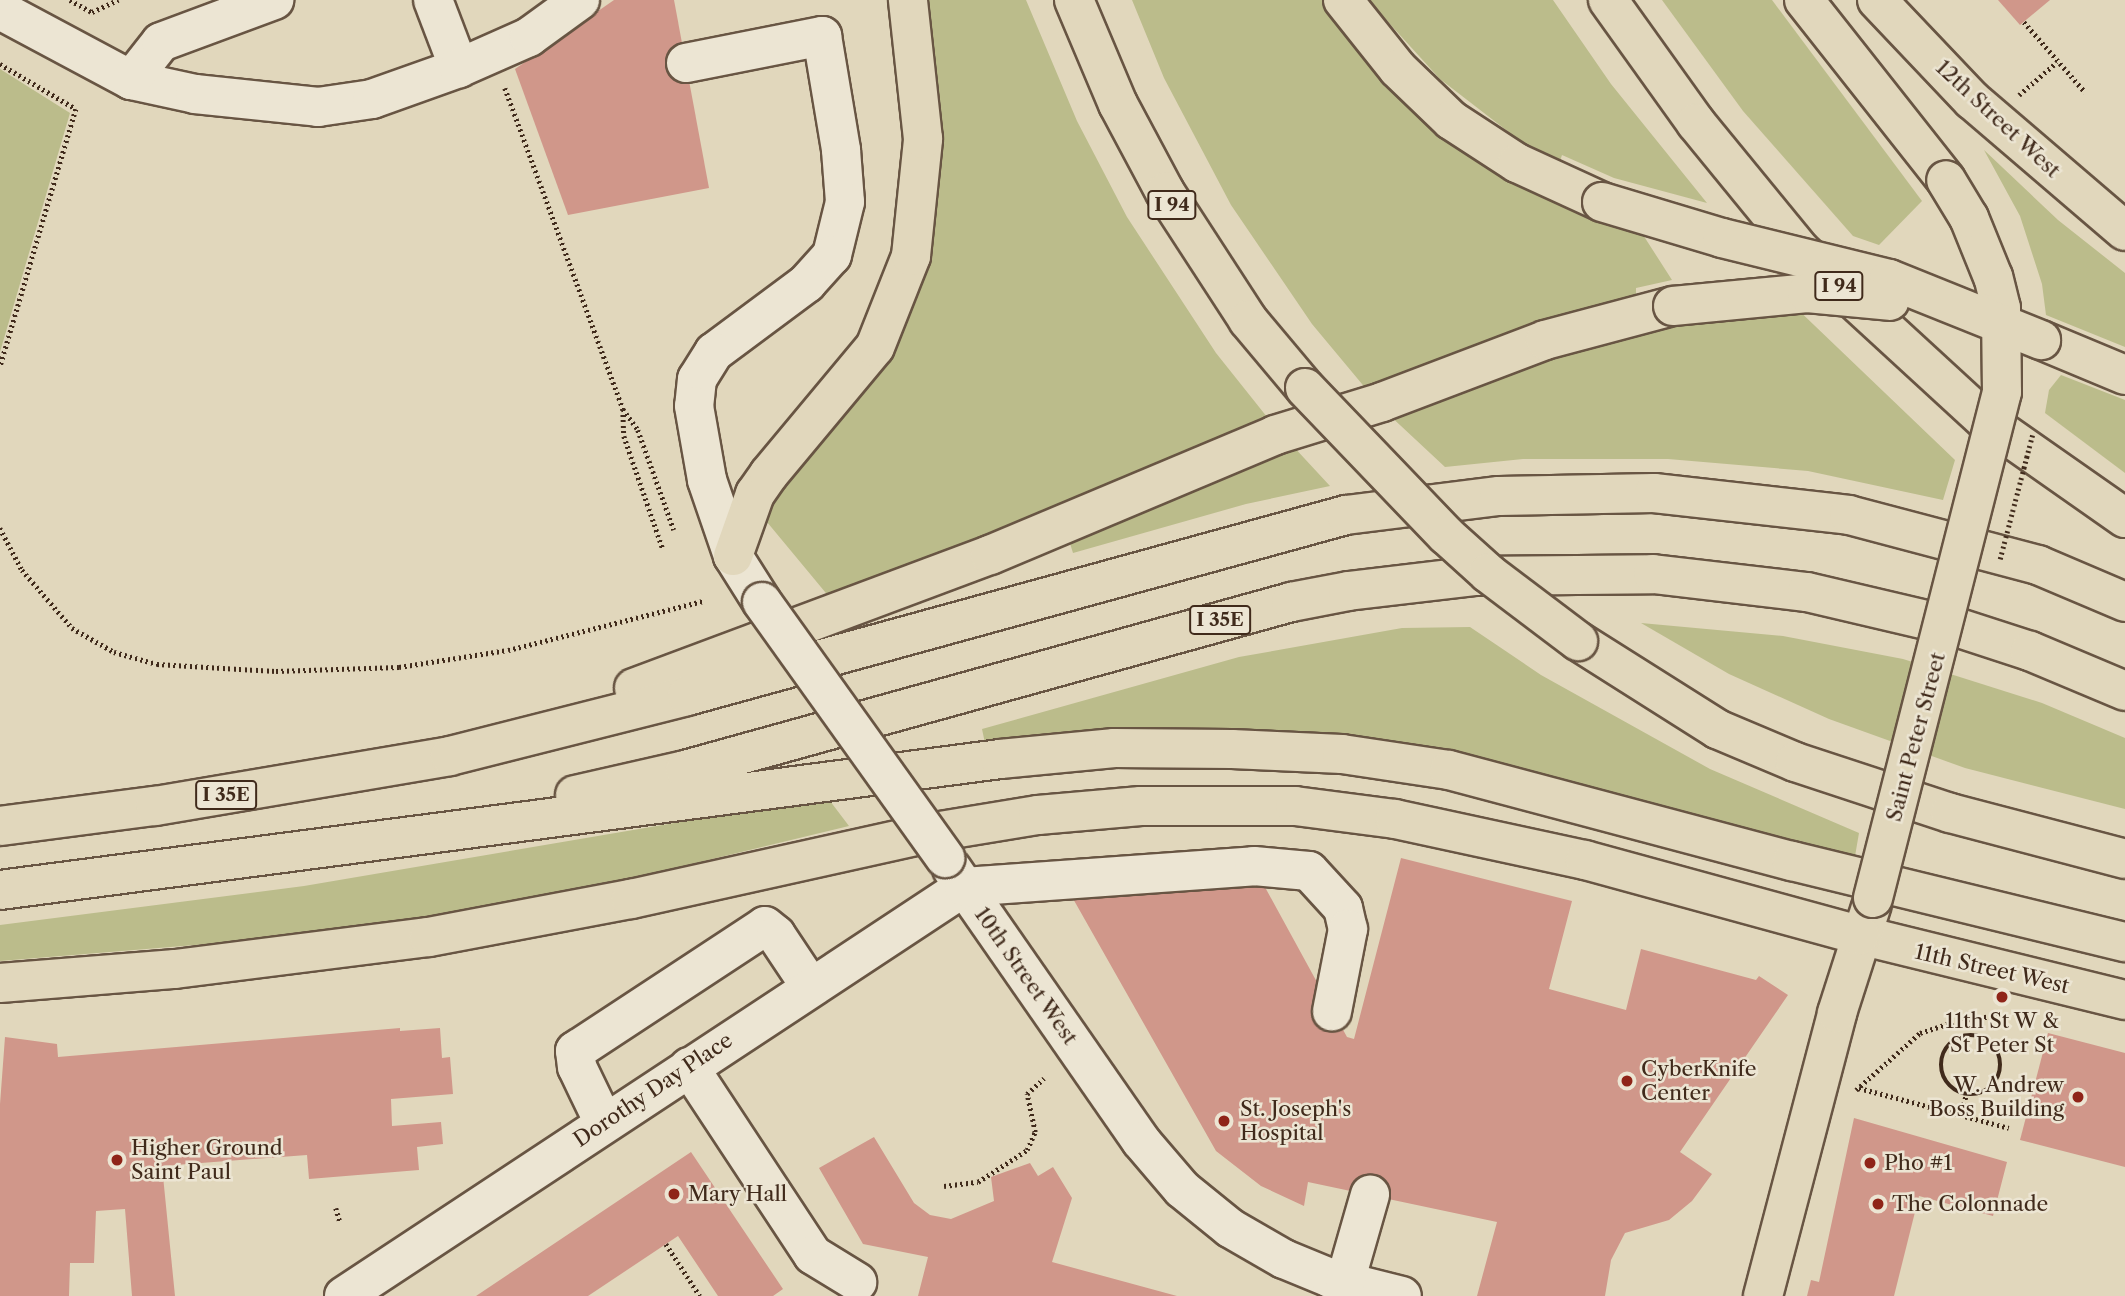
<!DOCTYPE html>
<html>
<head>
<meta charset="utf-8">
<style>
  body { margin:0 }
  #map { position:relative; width:2125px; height:1296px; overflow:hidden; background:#e1d7bc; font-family:"Libre Caslon Text",serif }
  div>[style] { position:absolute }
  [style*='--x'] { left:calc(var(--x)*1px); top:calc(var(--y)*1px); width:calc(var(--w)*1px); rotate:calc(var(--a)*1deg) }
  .green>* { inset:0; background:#bbbc8b }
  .building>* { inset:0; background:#d0978a }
  .path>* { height:4.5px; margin-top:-2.25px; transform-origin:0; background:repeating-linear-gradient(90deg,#402a1b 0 2px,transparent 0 5.5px) }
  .path>.ring { margin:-2.25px; padding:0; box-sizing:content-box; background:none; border:4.5px solid #402a1b; border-radius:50% }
  .roads { filter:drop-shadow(2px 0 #685543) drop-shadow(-2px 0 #685543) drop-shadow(0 2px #685543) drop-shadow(0 -2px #685543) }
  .minor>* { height:38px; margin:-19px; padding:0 19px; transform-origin:19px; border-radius:19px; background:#ece5d3 }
  .major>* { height:38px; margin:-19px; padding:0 19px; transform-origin:19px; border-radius:19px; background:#e1d7bc }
  .highway>* { height:38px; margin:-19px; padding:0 19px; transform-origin:19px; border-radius:19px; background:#e1d7bc }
  .path-bridge>* { height:4.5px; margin-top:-2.25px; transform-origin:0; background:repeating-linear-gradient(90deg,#402a1b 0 2px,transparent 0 5.5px) }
  .bridges { filter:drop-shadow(2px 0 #685543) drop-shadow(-2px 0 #685543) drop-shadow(0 2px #685543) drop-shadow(0 -2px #685543) }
  .minor-bridge>* { height:38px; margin:-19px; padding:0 19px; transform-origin:19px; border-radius:19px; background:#ece5d3 }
  .major-bridge>* { height:38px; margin:-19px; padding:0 19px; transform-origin:19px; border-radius:19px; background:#e1d7bc }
  .highway-bridge>* { height:38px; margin:-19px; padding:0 19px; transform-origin:19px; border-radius:19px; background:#e1d7bc }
  .dots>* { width:19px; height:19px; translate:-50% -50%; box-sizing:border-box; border:4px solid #ece5d3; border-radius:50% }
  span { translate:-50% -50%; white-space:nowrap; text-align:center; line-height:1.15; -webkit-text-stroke:5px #ece5d3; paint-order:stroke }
  .shield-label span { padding:2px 5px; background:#ece5d3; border:2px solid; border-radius:5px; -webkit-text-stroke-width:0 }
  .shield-label { font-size:19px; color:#402a1b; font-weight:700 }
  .street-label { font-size:21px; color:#402a1b }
  .poi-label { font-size:21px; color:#402a1b }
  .left { translate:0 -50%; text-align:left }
  .right { translate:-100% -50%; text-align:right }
</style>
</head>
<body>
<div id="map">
  <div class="green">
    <i style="clip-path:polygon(923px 0,1026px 0,1077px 121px,1127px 217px,1216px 353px,1271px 422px,835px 604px,762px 516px,904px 316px)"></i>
    <i style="clip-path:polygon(1132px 0,1330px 0,1362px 45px,1638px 227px,1672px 280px,1636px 288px,1636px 294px,1367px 390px,1312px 324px,1231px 205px,1164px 78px)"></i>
    <i style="clip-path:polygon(1368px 0,1553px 0,1611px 84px,1707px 203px,1614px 178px,1562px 155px,1559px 164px,1519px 140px,1440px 79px)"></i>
    <i style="clip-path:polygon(1662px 0,1772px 0,1922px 201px,1879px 245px,1853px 236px,1743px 111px)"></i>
    <i style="clip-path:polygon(0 69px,70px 113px,0 352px)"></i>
    <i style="clip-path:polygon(1984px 150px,2058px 220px,2125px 273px,2125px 347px,2046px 315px,2042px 284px,2020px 216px)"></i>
    <i style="clip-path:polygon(1791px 303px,1955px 460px,1943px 500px,1808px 471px,1668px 459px,1523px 459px,1445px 467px,1386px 412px,1652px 322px)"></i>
    <i style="clip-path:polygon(2061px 375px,2125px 400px,2125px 473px,2045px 413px,2049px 390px)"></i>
    <i style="clip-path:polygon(1292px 445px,1330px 486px,1246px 504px,1073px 553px,1068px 537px)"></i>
    <i style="clip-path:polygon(1641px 623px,1783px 636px,1903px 659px,2042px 703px,2125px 738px,2125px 809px,1965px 768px,1829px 719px,1729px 674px)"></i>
    <i style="clip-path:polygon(1470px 627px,1541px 675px,1710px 769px,1859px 833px,1854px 862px,1509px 774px,986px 748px,982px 729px,1239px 657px,1402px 628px)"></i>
    <i style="clip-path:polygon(827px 797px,849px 826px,625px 880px,429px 918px,291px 937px,0 961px,0 925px,304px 886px)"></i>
  </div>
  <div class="building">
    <i style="clip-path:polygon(614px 0,674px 0,709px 188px,568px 215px,515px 69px)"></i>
    <i style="clip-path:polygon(1998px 0,2050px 0,2020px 25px)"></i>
    <i style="clip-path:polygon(1248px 856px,1347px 1037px,1354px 1039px,1401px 858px,1572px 901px,1549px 989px,1626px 1010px,1641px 949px,1756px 980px,1759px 976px,1788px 995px,1680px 1152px,1712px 1174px,1692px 1201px,1669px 1220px,1625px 1233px,1611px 1260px,1605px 1296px,1477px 1296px,1497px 1222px,1308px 1182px,1304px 1206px,1261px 1186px,1216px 1151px,1063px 881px)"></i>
    <i style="clip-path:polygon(400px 1028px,400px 1031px,440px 1028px,442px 1058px,450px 1057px,453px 1094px,391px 1099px,392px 1126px,441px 1122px,443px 1144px,417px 1147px,419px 1170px,309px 1179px,307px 1155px,162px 1166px,175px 1296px,132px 1296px,125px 1209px,96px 1211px,94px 1263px,70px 1263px,69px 1296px,0 1296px,0 1104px,5px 1037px,57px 1044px,58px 1057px)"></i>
    <i style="clip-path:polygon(2048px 1033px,2125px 1053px,2125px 1167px,2020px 1140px)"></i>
    <i style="clip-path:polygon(1854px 1118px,2007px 1162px,1993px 1216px,1919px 1196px,1894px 1296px,1807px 1296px,1811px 1280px,1819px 1282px)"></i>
    <i style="clip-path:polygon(874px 1137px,914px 1203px,930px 1215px,951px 1219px,994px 1201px,991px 1177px,1030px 1163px,1038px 1176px,1053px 1167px,1072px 1198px,1052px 1262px,1177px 1296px,918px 1296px,928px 1257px,863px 1244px,819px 1168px)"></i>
    <i style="clip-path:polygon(691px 1152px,783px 1289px,773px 1296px,718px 1296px,678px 1236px,588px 1296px,476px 1296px)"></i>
  </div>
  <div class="path">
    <i style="--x:70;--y:0;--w:25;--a:29"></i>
    <i style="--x:92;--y:12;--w:29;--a:-25"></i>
    <i style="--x:2024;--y:22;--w:93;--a:48.9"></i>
    <i style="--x:0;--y:64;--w:88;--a:30.6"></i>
    <i style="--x:76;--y:109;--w:269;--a:106.4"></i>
    <i style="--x:505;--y:88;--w:342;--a:69.8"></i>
    <i style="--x:623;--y:409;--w:27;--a:88"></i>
    <i style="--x:624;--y:436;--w:120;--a:71"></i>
    <i style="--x:2019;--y:95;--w:50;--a:-41"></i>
    <i style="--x:623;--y:409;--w:26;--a:54"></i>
    <i style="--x:638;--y:430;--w:106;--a:70.2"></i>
    <i style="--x:0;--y:528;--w:47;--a:62.4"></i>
    <i style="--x:22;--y:570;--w:77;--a:49.2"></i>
    <i style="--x:72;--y:628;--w:48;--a:29.7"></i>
    <i style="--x:114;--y:652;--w:45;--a:15.6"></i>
    <i style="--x:157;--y:664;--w:119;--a:3.4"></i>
    <i style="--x:276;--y:671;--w:123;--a:-1.9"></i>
    <i style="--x:399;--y:667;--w:110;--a:-8.9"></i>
    <i style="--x:508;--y:650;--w:201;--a:-14.1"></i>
    <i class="ring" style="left:1941px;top:1035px;width:55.5px;height:55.5px"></i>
    <i style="--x:1859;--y:1088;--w:155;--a:14.9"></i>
    <i style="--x:1856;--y:1090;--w:86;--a:-41.7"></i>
    <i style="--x:1920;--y:1033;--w:39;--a:-18"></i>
    <i style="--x:1957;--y:1021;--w:42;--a:-8.1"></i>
    <i style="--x:1960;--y:1115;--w:21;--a:-73"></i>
    <i style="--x:944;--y:1186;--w:34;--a:-7"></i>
    <i style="--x:978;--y:1182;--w:59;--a:-33.1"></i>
    <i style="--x:1027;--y:1150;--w:20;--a:-66"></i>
    <i style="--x:1035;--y:1132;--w:39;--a:-102"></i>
    <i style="--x:1027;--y:1094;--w:23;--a:-43"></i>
    <i style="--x:336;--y:1208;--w:15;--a:74"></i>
    <i style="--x:666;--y:1244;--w:62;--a:56.8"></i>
  </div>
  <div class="roads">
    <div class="minor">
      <i style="--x:433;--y:0;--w:73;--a:69.1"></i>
      <i style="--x:0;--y:10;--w:149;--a:28.1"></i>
      <i style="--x:131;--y:80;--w:66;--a:12.3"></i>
      <i style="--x:195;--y:94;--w:124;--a:6"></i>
      <i style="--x:318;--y:107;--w:55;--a:-8.4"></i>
      <i style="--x:372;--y:99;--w:92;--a:-19.6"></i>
      <i style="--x:459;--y:68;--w:77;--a:-23.9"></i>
      <i style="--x:529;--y:37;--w:63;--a:-36"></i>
      <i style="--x:686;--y:63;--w:139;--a:-11.2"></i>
      <i style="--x:822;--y:36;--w:116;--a:80.5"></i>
      <i style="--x:841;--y:150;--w:52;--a:85.6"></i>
      <i style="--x:845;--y:202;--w:55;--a:103.8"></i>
      <i style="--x:832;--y:255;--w:38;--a:132"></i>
      <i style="--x:807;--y:283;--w:116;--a:143.4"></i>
      <i style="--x:714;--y:352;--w:32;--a:122"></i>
      <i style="--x:697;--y:379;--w:27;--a:96"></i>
      <i style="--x:694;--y:406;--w:75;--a:80"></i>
      <i style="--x:707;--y:480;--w:80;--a:71.1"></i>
      <i style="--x:733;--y:556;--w:54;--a:57.8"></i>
      <i style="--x:131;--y:80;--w:48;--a:-51.7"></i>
      <i style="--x:161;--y:42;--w:121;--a:-20.4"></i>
      <i style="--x:952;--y:869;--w:331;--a:55.2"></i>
      <i style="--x:1141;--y:1141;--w:63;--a:49.5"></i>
      <i style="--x:1182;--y:1189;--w:62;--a:39.1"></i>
      <i style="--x:1230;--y:1228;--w:62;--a:29.9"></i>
      <i style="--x:1284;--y:1259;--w:50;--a:22.4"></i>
      <i style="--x:1330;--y:1278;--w:74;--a:14"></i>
      <i style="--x:689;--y:1067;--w:225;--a:56.6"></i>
      <i style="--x:813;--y:1255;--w:52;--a:31.5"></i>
      <i style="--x:604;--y:1123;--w:62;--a:-115.7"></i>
      <i style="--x:577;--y:1067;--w:16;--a:-97"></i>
      <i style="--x:575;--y:1051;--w:227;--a:-33.3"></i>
      <i style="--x:765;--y:926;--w:14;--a:39"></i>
      <i style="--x:776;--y:935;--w:61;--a:56.3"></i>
      <i style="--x:1345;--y:1282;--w:91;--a:-74"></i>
      <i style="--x:344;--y:1296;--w:743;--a:-33.41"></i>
      <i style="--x:964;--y:887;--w:291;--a:-4.1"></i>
      <i style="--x:1254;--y:866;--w:55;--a:5.2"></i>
      <i style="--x:1309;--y:871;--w:50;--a:47.4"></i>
      <i style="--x:1343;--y:908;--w:22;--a:77"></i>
      <i style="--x:1348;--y:929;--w:84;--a:101"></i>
    </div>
    <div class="major">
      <i style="--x:1804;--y:0;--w:229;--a:51.7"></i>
      <i style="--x:1877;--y:0;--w:138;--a:46.5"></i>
      <i style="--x:1972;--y:100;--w:201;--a:40.6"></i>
      <i style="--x:1860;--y:935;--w:273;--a:13.8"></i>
      <i style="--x:1763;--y:1296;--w:293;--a:-75.3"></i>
      <i style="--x:1837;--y:1013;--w:114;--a:-72.2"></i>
    </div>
    <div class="highway">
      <i style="--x:1074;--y:0;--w:113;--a:67.1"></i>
      <i style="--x:1118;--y:104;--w:100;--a:61.9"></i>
      <i style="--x:1165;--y:192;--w:153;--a:57"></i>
      <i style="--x:1248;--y:320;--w:89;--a:50"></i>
      <i style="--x:1343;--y:0;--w:88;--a:51.4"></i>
      <i style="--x:1398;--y:69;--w:74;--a:43.9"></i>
      <i style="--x:1451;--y:120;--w:79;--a:33.1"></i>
      <i style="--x:1517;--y:163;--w:94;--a:24.6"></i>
      <i style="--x:1608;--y:0;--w:151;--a:54.4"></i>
      <i style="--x:1696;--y:123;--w:164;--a:50.7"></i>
      <i style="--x:1800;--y:250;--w:251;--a:42.6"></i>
      <i style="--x:1985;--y:420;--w:171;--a:35"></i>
      <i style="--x:2041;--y:340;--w:91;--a:22.6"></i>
      <i style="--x:733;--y:556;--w:66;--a:-70.5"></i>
      <i style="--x:755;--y:494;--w:24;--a:-55"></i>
      <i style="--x:769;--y:474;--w:165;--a:-50.2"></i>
      <i style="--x:875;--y:347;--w:98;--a:-68.4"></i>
      <i style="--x:911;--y:256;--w:118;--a:-84.1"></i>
      <i style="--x:923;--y:139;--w:140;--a:-96.2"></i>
      <i style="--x:1578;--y:641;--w:165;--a:32.3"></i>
      <i style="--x:1717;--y:729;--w:85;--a:22.9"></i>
      <i style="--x:1795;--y:762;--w:163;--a:18.2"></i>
      <i style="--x:1950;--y:813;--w:181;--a:14.7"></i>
      <i style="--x:634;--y:688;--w:380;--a:-20.5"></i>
      <i style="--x:990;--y:555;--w:309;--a:-22.8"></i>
      <i style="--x:1275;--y:435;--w:112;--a:-17.1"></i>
      <i style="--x:1382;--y:402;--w:174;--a:-20.8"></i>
      <i style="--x:1545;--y:340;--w:132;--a:-14.9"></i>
      <i style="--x:575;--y:795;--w:113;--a:-12.8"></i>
      <i style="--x:685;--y:770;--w:629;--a:-15.49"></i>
      <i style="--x:1291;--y:602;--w:58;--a:-10.9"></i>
      <i style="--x:1348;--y:591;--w:129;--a:-6.7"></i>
      <i style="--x:1476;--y:576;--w:177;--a:-0.6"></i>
      <i style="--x:1653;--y:574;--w:155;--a:6.7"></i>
      <i style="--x:1807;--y:592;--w:153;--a:13.2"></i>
      <i style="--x:1956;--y:627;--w:78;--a:18"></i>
      <i style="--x:2030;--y:651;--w:103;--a:22.8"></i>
      <i style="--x:0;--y:826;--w:156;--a:-7.4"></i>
      <i style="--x:155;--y:806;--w:299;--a:-9.6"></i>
      <i style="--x:450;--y:756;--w:244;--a:-14.2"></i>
      <i style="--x:687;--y:696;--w:683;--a:-15.36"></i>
      <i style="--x:1346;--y:515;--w:154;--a:-7.1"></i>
      <i style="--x:1499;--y:496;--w:155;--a:-1.1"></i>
      <i style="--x:1654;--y:493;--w:196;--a:6.4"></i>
      <i style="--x:1849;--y:515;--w:196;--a:14.8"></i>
      <i style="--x:2038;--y:565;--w:95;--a:23"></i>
      <i style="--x:0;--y:890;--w:1009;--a:-7.46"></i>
      <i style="--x:1000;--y:759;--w:115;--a:-5.5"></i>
      <i style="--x:1114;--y:748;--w:118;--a:0.5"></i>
      <i style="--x:1232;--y:749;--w:110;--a:2.6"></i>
      <i style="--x:1342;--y:754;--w:108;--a:8.5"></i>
      <i style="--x:1449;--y:770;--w:355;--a:14.9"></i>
      <i style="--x:1792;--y:861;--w:343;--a:13.7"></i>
      <i style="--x:0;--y:983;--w:176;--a:-4.6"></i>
      <i style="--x:175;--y:969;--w:256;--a:-7.2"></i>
      <i style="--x:429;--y:937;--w:206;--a:-10.7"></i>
      <i style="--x:631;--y:899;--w:304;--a:-12.5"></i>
      <i style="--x:928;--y:833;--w:111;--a:-9.3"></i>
      <i style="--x:1038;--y:815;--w:103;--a:-5"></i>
      <i style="--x:1141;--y:806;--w:154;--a:0"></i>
      <i style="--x:1295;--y:806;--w:101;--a:7.4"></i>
      <i style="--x:1395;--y:819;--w:194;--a:12.2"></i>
      <i style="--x:1585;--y:860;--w:285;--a:15.3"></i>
    </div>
  </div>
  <div class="path-bridge">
    <i style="--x:2000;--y:559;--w:131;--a:-75.4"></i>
  </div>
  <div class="bridges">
    <div class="minor-bridge">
      <i style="--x:762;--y:602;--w:315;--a:54.4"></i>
    </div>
    <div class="major-bridge">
      <i style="--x:1873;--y:898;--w:522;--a:-75.7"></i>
      <i style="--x:2002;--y:392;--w:84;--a:-90.7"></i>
      <i style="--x:2001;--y:308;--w:32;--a:-104"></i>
      <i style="--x:1993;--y:277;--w:64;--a:-112.1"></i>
      <i style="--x:1969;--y:218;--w:44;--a:-121.2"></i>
    </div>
    <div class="highway-bridge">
      <i style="--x:1602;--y:202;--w:125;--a:16.7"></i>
      <i style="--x:1722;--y:238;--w:172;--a:13.8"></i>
      <i style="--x:1889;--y:279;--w:164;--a:21.9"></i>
      <i style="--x:1673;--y:306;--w:135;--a:-5.5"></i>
      <i style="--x:1807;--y:293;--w:83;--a:5.5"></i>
      <i style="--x:1305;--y:388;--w:204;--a:46.2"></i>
      <i style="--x:1446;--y:535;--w:57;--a:42.1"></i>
      <i style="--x:1488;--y:573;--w:113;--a:37.1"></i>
    </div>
  </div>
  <div class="dots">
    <i style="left:2002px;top:997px;background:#8f2418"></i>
    <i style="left:1627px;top:1081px;background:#8f2418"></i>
    <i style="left:2078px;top:1097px;background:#8f2418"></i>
    <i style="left:1224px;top:1121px;background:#8f2418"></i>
    <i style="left:117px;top:1160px;background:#8f2418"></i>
    <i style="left:1870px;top:1163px;background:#8f2418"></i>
    <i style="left:674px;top:1194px;background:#8f2418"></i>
    <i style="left:1878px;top:1204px;background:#8f2418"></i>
  </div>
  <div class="shield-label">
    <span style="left:1172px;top:205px">I 94</span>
    <span style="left:1839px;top:286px">I 94</span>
    <span style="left:1220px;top:620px">I 35E</span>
    <span style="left:226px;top:795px">I 35E</span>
  </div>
  <div class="street-label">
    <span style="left:1998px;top:119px;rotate:43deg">12th Street West</span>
    <span style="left:1916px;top:737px;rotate:-75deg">Saint Peter Street</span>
    <span style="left:1992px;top:969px;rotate:13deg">11th Street West</span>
    <span style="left:1026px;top:976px;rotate:55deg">10th Street West</span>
    <span style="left:653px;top:1090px;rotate:-34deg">Dorothy Day Place</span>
  </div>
  <div class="poi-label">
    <span style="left:2002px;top:1033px">11th St W &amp;<br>St Peter St</span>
    <span class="left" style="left:1641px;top:1081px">CyberKnife<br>Center</span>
    <span class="right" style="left:2064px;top:1097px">W. Andrew<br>Boss Building</span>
    <span class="left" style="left:1240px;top:1121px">St. Joseph's<br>Hospital</span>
    <span class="left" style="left:131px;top:1160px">Higher Ground<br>Saint Paul</span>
    <span class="left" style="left:1884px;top:1163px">Pho #1</span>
    <span class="left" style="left:688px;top:1194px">Mary Hall</span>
    <span class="left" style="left:1892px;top:1204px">The Colonnade</span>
  </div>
</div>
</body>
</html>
